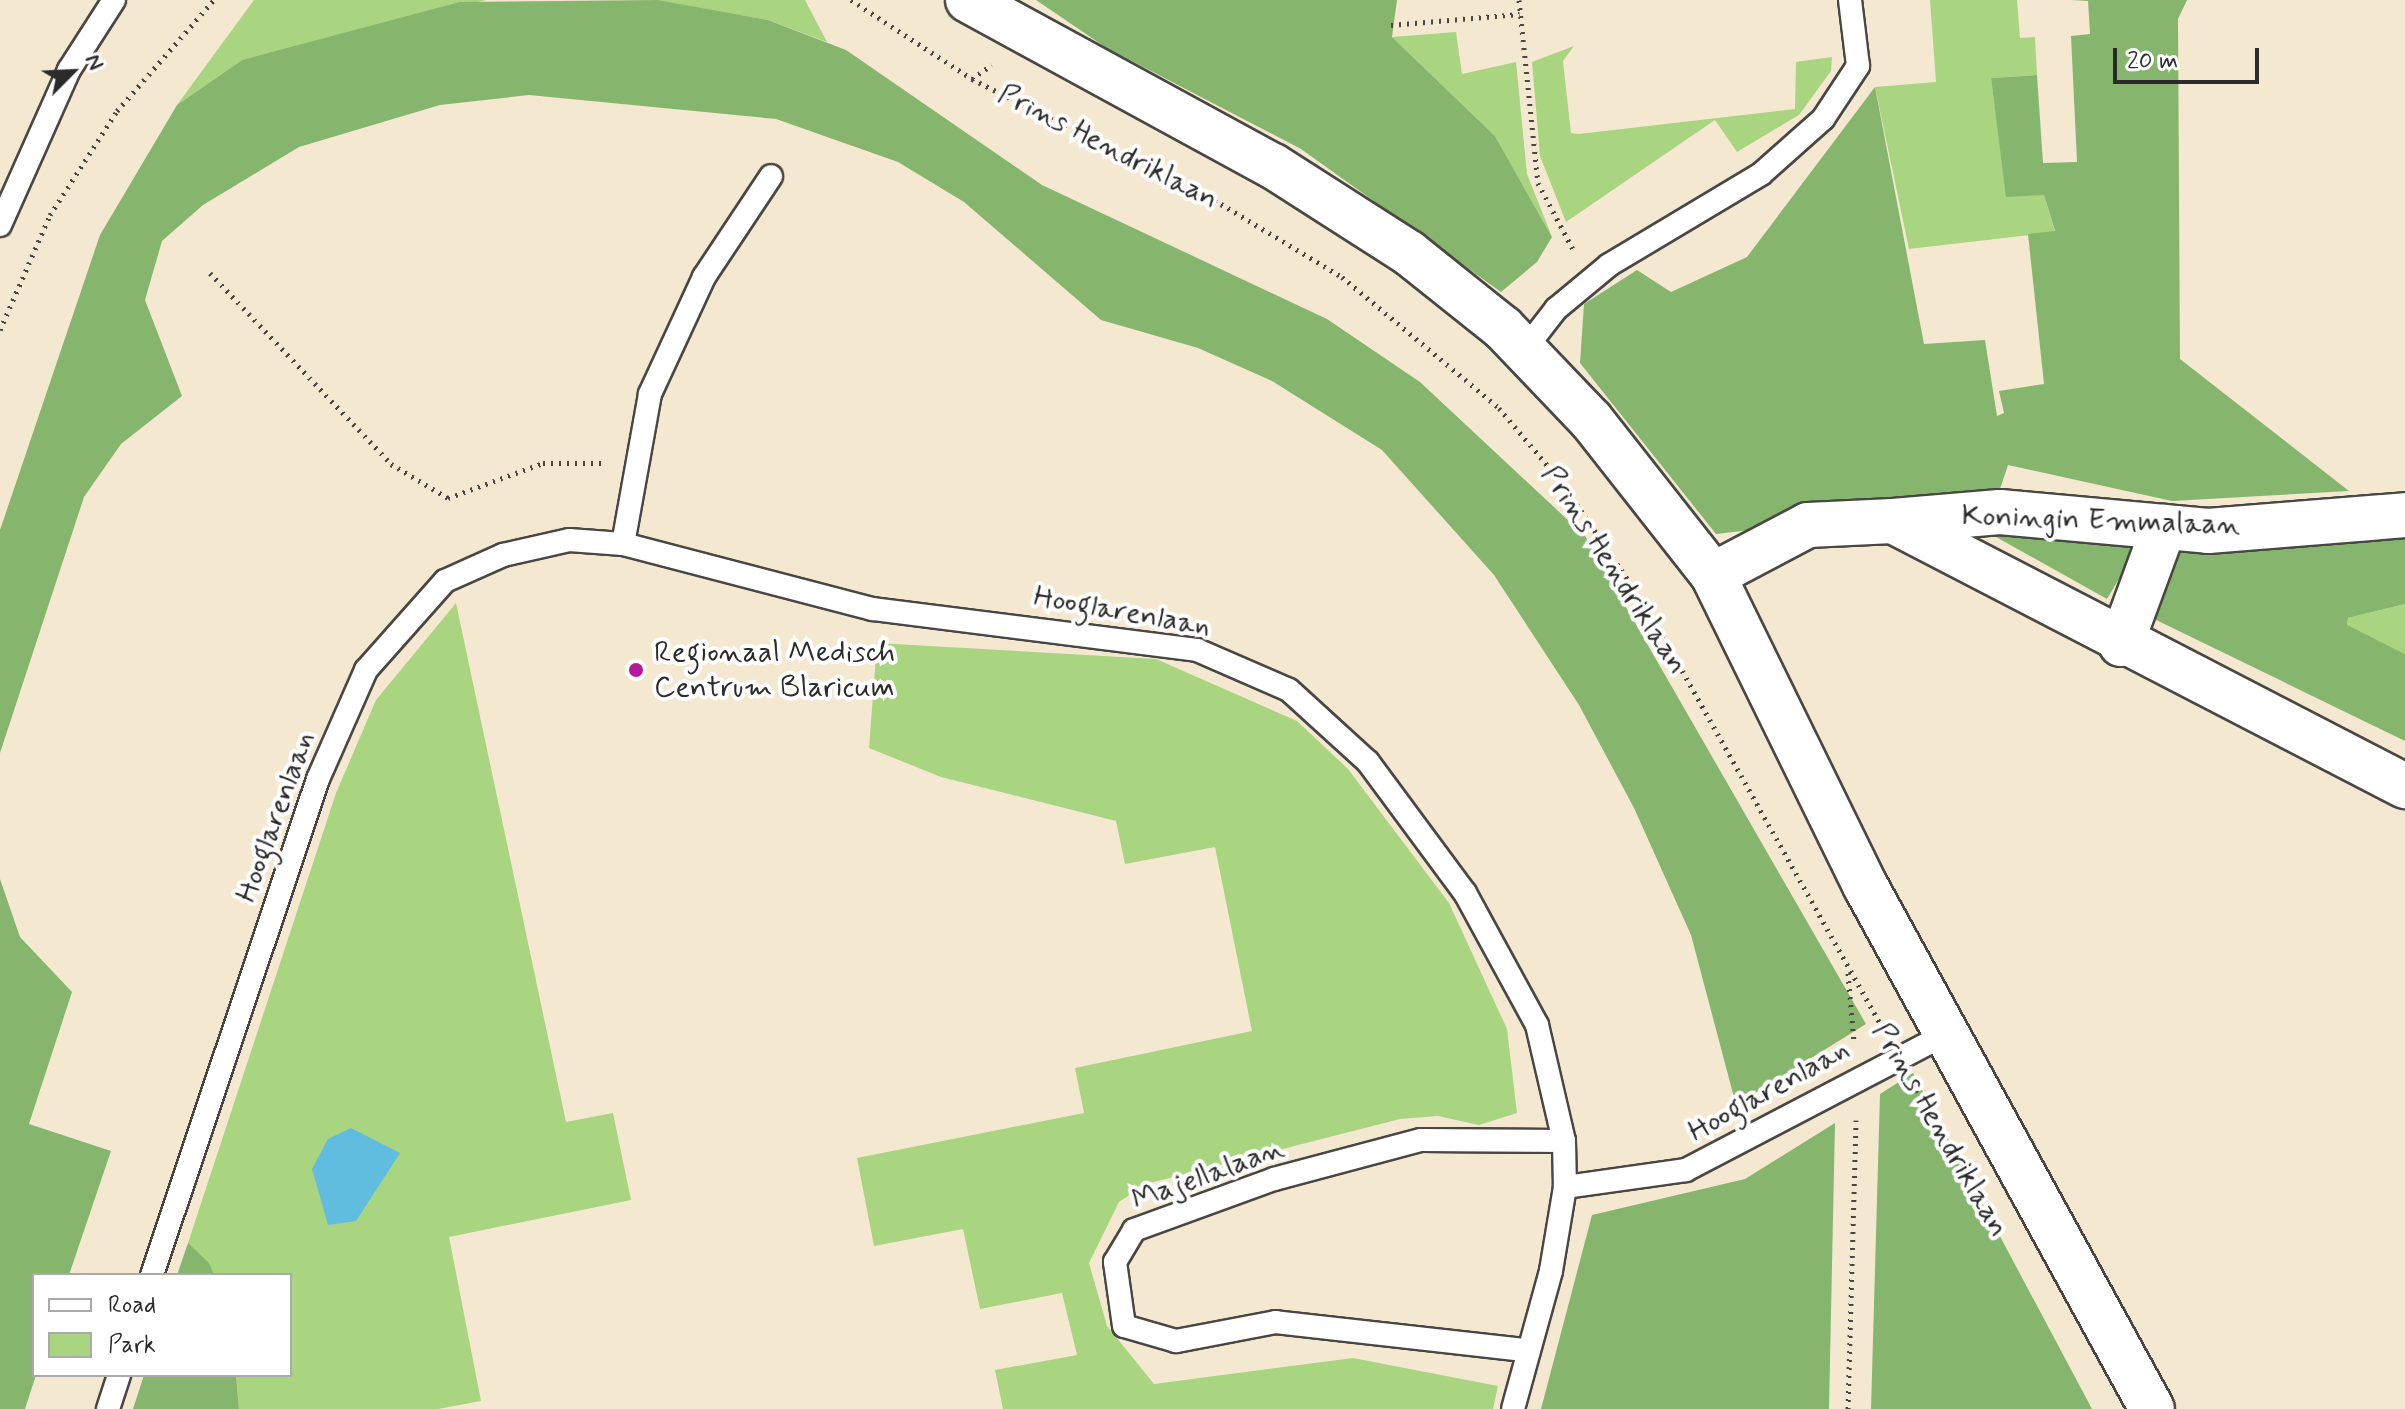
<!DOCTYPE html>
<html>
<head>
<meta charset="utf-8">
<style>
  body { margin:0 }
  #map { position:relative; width:2405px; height:1409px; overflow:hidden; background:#f5e8d1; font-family:Mynerve,sans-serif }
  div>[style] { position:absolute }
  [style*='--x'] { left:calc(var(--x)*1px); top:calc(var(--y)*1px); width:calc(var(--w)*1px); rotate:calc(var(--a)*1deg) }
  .green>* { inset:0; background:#a9d480 }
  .forest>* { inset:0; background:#86b66e }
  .water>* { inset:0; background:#61bddf }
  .path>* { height:5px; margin-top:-2.5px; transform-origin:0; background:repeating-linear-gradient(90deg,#494744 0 2px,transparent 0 8px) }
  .roads { filter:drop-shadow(2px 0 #494744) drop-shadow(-2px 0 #494744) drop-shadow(0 2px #494744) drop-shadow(0 -2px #494744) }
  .lane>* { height:22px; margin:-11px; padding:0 11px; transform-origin:11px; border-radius:11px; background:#fff }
  .street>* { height:44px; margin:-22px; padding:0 22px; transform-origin:22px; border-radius:22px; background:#fff }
  .secondary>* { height:44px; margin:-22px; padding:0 22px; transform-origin:22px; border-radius:22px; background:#fff }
  .dots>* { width:22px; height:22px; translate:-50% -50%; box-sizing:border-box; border:4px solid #fff; border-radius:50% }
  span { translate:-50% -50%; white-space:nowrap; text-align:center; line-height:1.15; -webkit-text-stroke:8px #fff; paint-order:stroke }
  .street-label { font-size:30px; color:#2b2b2b }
  .poi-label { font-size:30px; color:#2b2b2b }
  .left { translate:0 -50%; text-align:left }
  .legend { position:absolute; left:32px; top:1273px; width:260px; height:104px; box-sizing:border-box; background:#fff; border:2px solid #aaa; margin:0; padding:10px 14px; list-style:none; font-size:24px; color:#2b2b2b }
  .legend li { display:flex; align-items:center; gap:16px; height:40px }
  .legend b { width:40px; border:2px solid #aaa }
  .north { position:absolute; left:32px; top:32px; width:80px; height:80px; -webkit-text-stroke:6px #fff; paint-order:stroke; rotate:66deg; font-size:22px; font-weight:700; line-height:32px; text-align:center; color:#2b2b2b }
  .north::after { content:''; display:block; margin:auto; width:28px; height:36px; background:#2b2b2b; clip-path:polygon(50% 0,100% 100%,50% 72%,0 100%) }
  .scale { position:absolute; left:2113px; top:48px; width:146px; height:36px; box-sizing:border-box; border:4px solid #2b2b2b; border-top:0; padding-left:10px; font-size:24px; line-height:28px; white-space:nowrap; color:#2b2b2b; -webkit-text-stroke:6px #fff; paint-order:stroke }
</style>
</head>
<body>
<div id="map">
  <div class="green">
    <i style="clip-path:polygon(254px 0,486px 0,242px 60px,177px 105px)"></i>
    <i style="clip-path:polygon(649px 0,805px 0,827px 42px,768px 20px)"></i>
    <i style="clip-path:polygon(1930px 0,2017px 0,2020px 38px,2035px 37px,2037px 75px,1991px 78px,2007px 196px,2044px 195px,2055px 232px,1909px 249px,1875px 87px,1936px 82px)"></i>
    <i style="clip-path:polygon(1456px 32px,1462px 74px,1516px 62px,1527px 174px,1552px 237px,1495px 136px,1392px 37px)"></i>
    <i style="clip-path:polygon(1574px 46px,1563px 61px,1571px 133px,1579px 134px,1795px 109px,1796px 62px,1832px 57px,1831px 71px,1799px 115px,1737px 152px,1715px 120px,1566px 222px,1540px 156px,1532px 62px)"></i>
    <i style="clip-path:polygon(456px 603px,566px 1122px,613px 1113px,631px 1200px,449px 1237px,481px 1401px,438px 1409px,239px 1409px,236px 1375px,290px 1375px,290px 1275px,214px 1275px,188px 1243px,336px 793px,376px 700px)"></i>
    <i style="clip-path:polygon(2405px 604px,2405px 654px,2347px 626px,2348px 618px)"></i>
    <i style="clip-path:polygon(877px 643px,1156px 659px,1297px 721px,1348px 769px,1449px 903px,1507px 1029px,1517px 1113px,1479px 1125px,1438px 1116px,1400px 1119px,1146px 1184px,1119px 1202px,1089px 1263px,1107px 1326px,1154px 1384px,1353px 1358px,1498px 1386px,1493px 1409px,1003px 1409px,995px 1370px,1077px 1355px,1062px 1293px,980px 1309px,963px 1229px,874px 1246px,857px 1158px,1084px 1113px,1075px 1068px,1252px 1031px,1215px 847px,1125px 864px,1116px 821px,941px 777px,869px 748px)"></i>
  </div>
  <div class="forest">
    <i style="clip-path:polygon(657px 0,768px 20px,846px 50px,1042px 185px,1327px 319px,1420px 382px,1585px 536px,1866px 1024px,1736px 1105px,1691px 935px,1634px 808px,1579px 705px,1494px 575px,1382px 450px,1272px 381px,1198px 348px,1101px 320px,964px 202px,898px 162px,776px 119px,529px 95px,440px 105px,299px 147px,203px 205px,162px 241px,145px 300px,182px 396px,121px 444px,84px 497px,0 753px,0 530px,100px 235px,177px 105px,242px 60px,460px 2px)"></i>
    <i style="clip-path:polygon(1036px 0,1397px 0,1392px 37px,1495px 136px,1552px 237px,1537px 262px,1501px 292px,1301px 149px,1105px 47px)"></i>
    <i style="clip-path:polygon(2071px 0,2187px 0,2178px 19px,2180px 359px,2349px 491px,2172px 501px,2008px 465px,1996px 501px,1716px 534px,1580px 363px,1584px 304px,1637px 270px,1671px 292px,1747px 257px,1875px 87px,1924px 344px,1985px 340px,1997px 416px,2004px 413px,1999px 391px,2044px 384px,2028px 234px,2055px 231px,2044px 195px,2006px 197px,1991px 78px,2037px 75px,2043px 163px,2077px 162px,2071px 36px,2090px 34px,2088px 1px)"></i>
    <i style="clip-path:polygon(1989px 533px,2139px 545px,2107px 599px)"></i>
    <i style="clip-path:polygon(2405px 538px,2405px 604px,2348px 618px,2347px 625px,2405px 654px,2405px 741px,2152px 618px,2180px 544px)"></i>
    <i style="clip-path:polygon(0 879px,20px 937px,72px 992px,29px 1124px,111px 1151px,69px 1275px,34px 1275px,36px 1375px,25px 1409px,0 1409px)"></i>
    <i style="clip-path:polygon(1913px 1073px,2092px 1409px,1871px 1409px,1880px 1094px)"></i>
    <i style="clip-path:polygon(1835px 1123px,1829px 1409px,1541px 1409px,1592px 1215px,1745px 1179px)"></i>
    <i style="clip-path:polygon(188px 1243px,209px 1263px,214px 1275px,177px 1275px)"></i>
    <i style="clip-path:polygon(144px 1375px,236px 1375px,239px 1409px,133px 1409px)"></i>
  </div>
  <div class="water">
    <i style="clip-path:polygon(351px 1128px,400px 1153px,356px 1221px,328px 1225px,312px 1169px,328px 1139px)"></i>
  </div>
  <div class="path">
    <i style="--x:851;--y:0;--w:145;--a:33.1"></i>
    <i style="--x:972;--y:79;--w:279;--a:26.7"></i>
    <i style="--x:1221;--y:204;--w:141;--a:31.1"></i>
    <i style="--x:1342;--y:277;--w:204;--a:39.8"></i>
    <i style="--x:1499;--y:408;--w:99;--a:49.9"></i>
    <i style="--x:1563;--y:484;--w:150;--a:55.9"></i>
    <i style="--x:1647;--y:608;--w:483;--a:60.7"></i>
    <i style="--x:1519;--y:0;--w:184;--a:84.1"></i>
    <i style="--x:1538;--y:183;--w:77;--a:62.1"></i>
    <i style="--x:1391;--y:25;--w:129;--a:-4.9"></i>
    <i style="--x:972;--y:79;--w:24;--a:-36"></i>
    <i style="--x:210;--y:273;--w:263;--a:46.5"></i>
    <i style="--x:391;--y:464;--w:66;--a:30.8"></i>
    <i style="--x:448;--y:498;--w:101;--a:-20.2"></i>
    <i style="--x:543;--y:463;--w:59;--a:0"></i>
    <i style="--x:0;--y:330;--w:125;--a:-66.5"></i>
    <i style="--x:50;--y:215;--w:124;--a:-57.2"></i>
    <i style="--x:117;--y:111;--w:147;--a:-48.9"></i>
    <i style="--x:1848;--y:973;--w:69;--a:85"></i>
    <i style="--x:1917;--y:1090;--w:90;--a:60"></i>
    <i style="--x:1848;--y:1409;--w:289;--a:-88.4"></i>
  </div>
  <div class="roads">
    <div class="lane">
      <i style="--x:0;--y:225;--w:170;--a:-66"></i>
      <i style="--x:69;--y:70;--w:83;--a:-57.3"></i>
      <i style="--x:1525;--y:349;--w:51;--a:-52.2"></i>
      <i style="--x:1556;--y:309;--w:69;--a:-39.7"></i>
      <i style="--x:1609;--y:265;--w:177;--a:-30.9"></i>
      <i style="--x:1761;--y:174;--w:83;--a:-41.6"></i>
      <i style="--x:1823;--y:119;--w:64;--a:-56.6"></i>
      <i style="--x:1858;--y:66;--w:66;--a:-96.9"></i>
      <i style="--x:623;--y:544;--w:152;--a:-79.8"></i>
      <i style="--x:650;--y:394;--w:129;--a:-65.2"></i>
      <i style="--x:704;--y:277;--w:121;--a:-56.4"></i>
      <i style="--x:1565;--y:1187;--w:122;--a:-8"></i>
      <i style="--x:1686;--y:1170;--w:296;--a:-27.6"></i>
      <i style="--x:152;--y:1275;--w:523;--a:-71.5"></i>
      <i style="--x:318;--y:779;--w:119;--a:-66.2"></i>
      <i style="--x:366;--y:670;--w:119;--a:-48.4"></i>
      <i style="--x:445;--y:581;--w:64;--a:-24.1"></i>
      <i style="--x:503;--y:555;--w:68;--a:-12.8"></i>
      <i style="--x:569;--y:540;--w:54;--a:4.2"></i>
      <i style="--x:623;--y:544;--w:258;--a:14.6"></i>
      <i style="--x:873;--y:609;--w:327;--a:7.2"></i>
      <i style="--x:1197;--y:650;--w:100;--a:23.5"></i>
      <i style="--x:1289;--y:690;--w:107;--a:42.3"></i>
      <i style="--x:1368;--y:762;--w:163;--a:53.5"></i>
      <i style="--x:1465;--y:893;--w:150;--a:61.4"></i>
      <i style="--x:1537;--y:1025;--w:119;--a:76.9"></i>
      <i style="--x:1564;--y:1141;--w:46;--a:88.8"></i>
      <i style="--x:1565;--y:1187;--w:85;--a:99.5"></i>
      <i style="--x:1551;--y:1271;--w:143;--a:105.4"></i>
      <i style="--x:1524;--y:1350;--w:250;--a:-173.6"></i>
      <i style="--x:1276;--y:1322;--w:102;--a:169.2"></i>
      <i style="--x:1176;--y:1341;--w:54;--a:-163.9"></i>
      <i style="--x:1124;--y:1326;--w:65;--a:-98"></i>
      <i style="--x:1115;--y:1262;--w:37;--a:-59"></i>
      <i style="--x:1134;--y:1230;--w:149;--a:-20"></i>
      <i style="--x:1274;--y:1179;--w:152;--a:-14.9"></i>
      <i style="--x:1421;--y:1140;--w:143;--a:0.4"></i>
      <i style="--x:108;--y:1409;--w:36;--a:-72"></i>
    </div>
    <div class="street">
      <i style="--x:1893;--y:521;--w:107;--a:-4.8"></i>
      <i style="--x:2000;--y:512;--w:209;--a:5.2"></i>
      <i style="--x:2208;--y:531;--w:198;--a:-4.6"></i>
      <i style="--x:1713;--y:575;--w:107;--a:-27.8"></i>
      <i style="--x:1808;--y:525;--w:85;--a:-2.7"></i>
      <i style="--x:1893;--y:521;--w:577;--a:27.37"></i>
      <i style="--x:2121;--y:644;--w:125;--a:-69.8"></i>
    </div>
    <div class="secondary">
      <i style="--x:968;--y:0;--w:347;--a:28.6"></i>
      <i style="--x:1273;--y:166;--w:161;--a:32.6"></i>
      <i style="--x:1409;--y:253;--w:120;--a:38.6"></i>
      <i style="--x:1503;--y:328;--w:127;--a:46.3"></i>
      <i style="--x:1591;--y:420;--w:197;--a:51.8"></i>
      <i style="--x:1713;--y:575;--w:347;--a:63.9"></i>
      <i style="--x:1866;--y:887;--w:595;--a:61.28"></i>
    </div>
  </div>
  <div class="dots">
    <i style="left:636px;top:670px;background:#b5179e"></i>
  </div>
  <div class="street-label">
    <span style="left:1108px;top:147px;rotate:27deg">Prins Hendriklaan</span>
    <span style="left:2101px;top:521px;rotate:2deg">Koningin Emmalaan</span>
    <span style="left:1614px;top:570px;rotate:57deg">Prins Hendriklaan</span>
    <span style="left:1122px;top:612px;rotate:10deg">Hooglarenlaan</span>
    <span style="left:276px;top:817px;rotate:-70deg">Hooglarenlaan</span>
    <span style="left:1769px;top:1091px;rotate:-29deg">Hooglarenlaan</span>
    <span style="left:1940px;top:1130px;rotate:60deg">Prins Hendriklaan</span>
    <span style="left:1208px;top:1175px;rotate:-20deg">Majellalaan</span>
  </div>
  <div class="poi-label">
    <span class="left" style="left:654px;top:670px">Regionaal Medisch<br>Centrum Blaricum</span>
  </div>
  <ul class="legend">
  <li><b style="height:10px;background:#fff"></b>Road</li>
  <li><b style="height:22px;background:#a9d480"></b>Park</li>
  </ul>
  <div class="north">N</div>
  <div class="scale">20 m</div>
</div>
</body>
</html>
